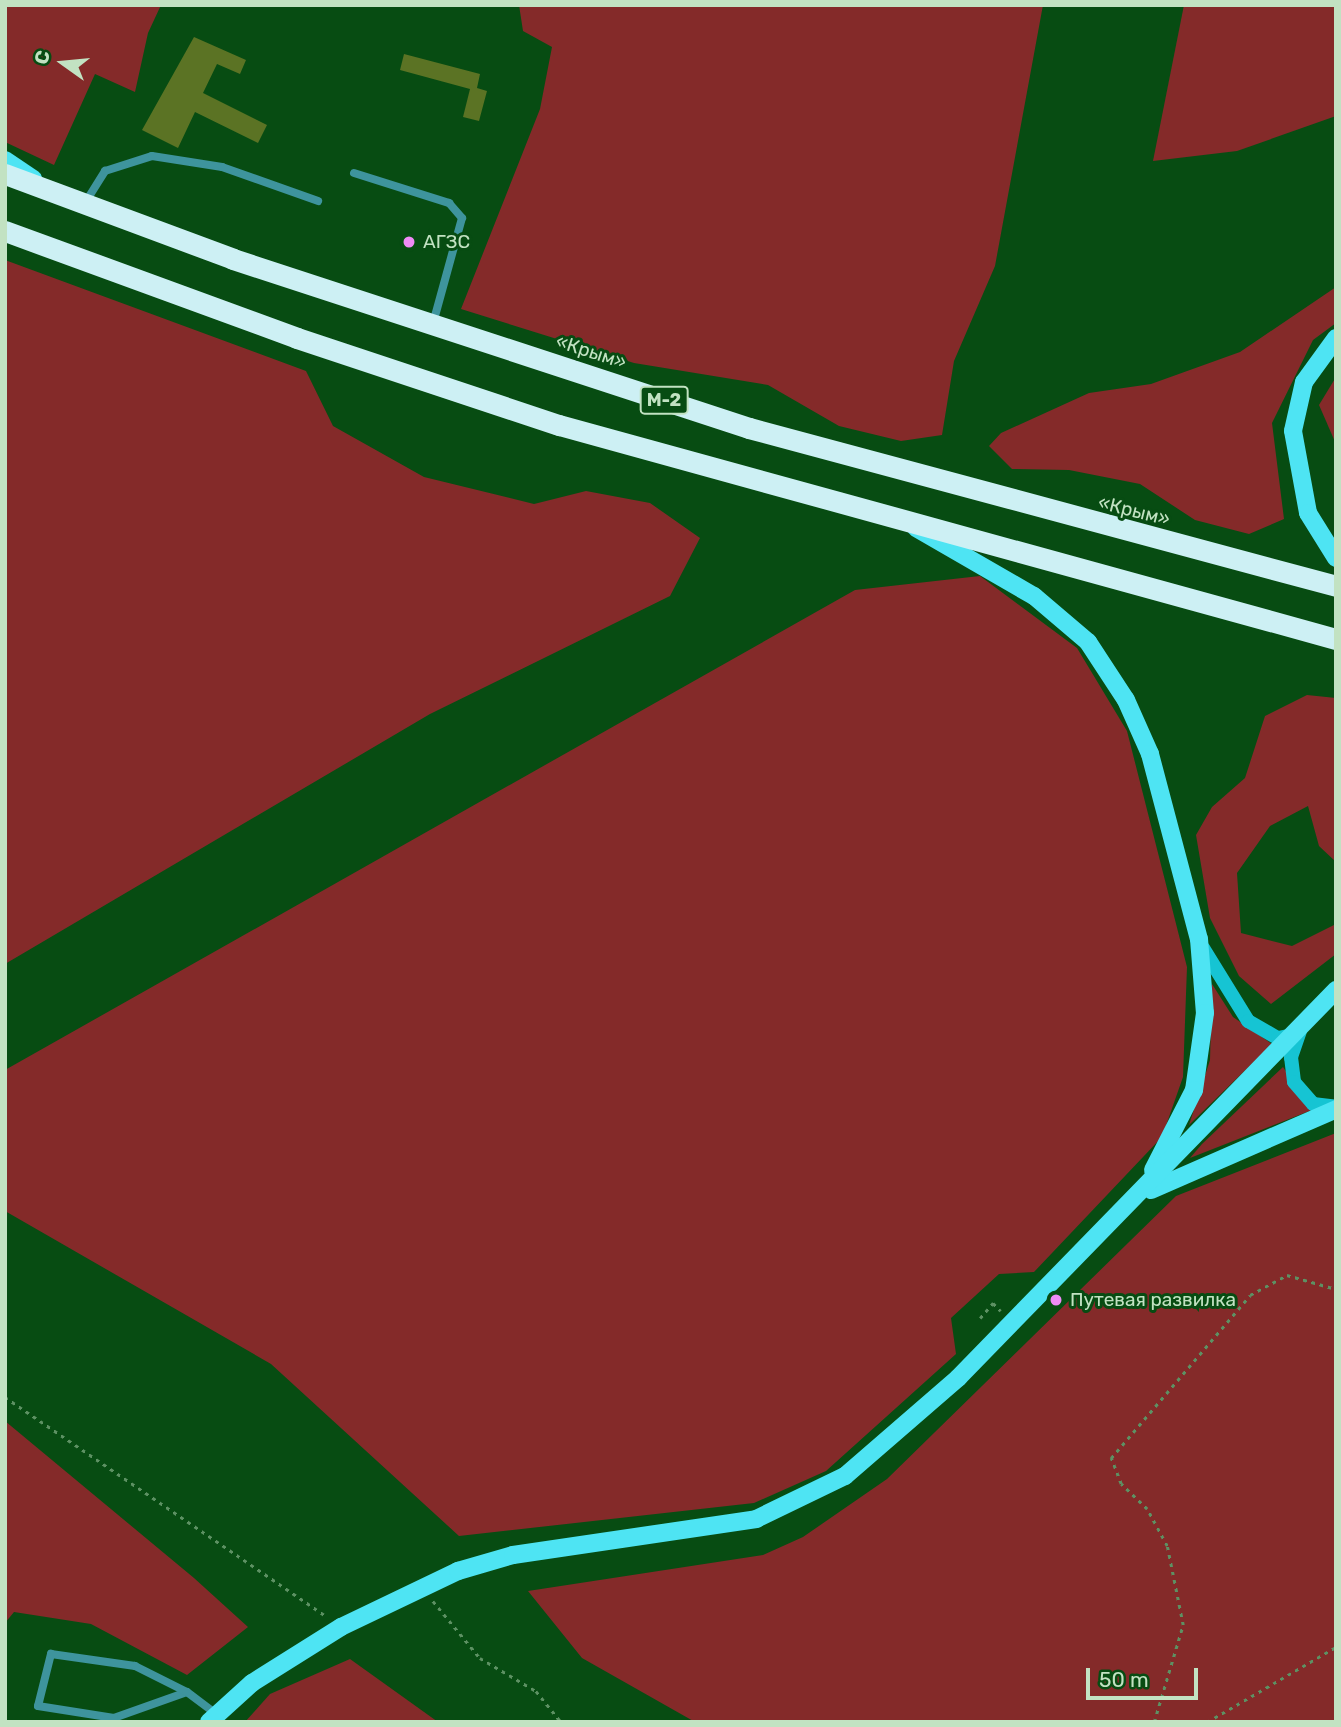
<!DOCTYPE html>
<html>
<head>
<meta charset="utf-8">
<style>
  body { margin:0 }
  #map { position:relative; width:1341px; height:1727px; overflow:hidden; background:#074c12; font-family:Rubik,sans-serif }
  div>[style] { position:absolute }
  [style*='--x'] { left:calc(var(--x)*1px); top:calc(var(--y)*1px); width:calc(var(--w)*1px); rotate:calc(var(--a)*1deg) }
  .green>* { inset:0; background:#842a29 }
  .building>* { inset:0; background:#5b7324 }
  .path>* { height:2.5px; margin-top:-1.25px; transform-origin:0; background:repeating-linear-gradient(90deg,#5d9163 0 3.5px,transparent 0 8.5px) }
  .lane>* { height:8px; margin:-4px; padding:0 4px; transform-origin:4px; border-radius:4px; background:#3e949d }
  .secondary>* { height:14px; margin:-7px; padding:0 7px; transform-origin:7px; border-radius:7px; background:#16c4d3 }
  .primary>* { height:18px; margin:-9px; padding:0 9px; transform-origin:9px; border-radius:9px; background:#4ee4f3 }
  .highway>* { height:21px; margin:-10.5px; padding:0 10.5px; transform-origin:10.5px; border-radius:10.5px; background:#cdf0f4 }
  .dots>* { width:19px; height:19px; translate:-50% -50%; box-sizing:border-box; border:4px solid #074c12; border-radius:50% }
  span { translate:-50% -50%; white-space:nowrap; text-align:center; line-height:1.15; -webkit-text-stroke:6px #074c12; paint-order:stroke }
  .shield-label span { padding:2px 5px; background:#074c12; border:2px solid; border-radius:5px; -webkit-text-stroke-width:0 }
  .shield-label { font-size:18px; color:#c2e2c2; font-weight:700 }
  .poi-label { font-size:19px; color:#c2e2c2 }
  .left { translate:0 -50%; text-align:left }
  .street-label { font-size:19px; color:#c2e2c2 }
  .frame { position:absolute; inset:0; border:7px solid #c2e2c2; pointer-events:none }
  .north { position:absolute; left:28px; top:28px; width:70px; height:70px; -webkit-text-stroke:5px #074c12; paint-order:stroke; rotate:285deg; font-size:19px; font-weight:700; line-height:28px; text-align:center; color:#c2e2c2 }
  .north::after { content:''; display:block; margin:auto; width:24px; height:32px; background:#c2e2c2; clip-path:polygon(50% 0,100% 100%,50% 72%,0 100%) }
  .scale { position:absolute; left:1086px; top:1668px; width:112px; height:32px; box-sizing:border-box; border:4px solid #c2e2c2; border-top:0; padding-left:9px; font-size:21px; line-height:24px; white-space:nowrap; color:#c2e2c2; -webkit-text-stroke:5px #074c12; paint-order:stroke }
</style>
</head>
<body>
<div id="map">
  <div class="green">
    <i style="clip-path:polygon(5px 5px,161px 5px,148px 33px,135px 92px,95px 74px,54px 165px,5px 142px)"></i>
    <i style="clip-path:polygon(519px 5px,1043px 5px,995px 266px,954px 361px,942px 435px,901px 441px,839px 426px,768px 385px,634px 363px,461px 309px,540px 109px,552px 47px,523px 31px)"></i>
    <i style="clip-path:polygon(1184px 5px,1336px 5px,1336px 116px,1237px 151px,1153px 161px)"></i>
    <i style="clip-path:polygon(5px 260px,306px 371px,333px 426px,424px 477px,534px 504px,586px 491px,650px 503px,700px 538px,670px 596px,430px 714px,5px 964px)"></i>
    <i style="clip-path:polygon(1336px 287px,1336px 323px,1313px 340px,1272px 423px,1284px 519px,1249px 534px,1195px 520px,1140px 484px,1069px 470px,1012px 469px,989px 446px,1001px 433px,1089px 393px,1151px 384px,1240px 352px)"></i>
    <i style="clip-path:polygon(1336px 377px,1336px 444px,1319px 405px)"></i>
    <i style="clip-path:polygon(980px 576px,1077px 648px,1127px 731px,1187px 967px,1183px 1077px,1162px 1137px,1034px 1272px,999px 1274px,951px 1318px,956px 1354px,826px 1471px,754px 1503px,459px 1536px,271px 1364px,5px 1211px,5px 1070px,855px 590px)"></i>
    <i style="clip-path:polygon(1307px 695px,1336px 698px,1336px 862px,1319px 846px,1308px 806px,1270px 826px,1237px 873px,1241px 933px,1292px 946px,1336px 924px,1336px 954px,1271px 1004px,1239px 976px,1210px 918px,1196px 835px,1212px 807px,1245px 778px,1265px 716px)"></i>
    <i style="clip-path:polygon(1212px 984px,1233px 1017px,1272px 1044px,1189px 1125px,1210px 1060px)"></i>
    <i style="clip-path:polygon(1283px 1067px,1312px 1110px,1190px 1158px,1202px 1144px)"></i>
    <i style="clip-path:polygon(1336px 1133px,1336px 1722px,695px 1722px,582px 1658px,528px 1591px,763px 1555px,803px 1537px,887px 1479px,1176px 1196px)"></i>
    <i style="clip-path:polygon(5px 1421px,194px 1578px,248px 1627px,187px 1675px,91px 1624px,14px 1612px,5px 1623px)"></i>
    <i style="clip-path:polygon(350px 1659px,438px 1722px,245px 1722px,270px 1694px)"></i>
  </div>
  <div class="building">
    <i style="clip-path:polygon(194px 37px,246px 60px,240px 74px,217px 64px,203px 93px,267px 125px,258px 143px,195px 112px,178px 148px,142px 130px)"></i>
    <i style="clip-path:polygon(404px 54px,480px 74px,477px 88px,487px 91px,479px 121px,463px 117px,470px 89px,400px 70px)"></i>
  </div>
  <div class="path">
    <i style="--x:980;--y:1318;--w:20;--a:-49"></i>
    <i style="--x:993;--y:1303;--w:11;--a:45"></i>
    <i style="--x:5;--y:1397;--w:389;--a:34.3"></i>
    <i style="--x:433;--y:1601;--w:74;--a:50.5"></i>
    <i style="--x:480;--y:1658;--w:65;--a:30.5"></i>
    <i style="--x:536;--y:1691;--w:40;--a:51"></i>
    <i style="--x:1154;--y:1722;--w:101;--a:-73.4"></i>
    <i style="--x:1183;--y:1625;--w:81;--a:-101.4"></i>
    <i style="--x:1167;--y:1546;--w:42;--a:-118.4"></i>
    <i style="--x:1147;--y:1509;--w:36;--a:-136"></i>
    <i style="--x:1121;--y:1484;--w:28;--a:-111"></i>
    <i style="--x:1111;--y:1458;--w:214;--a:-49.5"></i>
    <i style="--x:1250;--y:1295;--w:42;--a:-28.4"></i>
    <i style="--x:1287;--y:1275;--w:51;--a:15.9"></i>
    <i style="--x:1207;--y:1722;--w:149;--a:-30.2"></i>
  </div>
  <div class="lane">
    <i style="--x:354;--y:173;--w:100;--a:17.5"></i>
    <i style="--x:449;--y:203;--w:20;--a:49"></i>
    <i style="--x:462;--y:218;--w:109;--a:105.4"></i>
    <i style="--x:85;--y:203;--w:38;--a:-58"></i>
    <i style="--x:105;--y:171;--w:49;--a:-17.7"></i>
    <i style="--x:152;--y:156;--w:71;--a:8.9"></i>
    <i style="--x:222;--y:167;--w:102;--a:19.5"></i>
    <i style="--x:187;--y:1692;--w:77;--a:160.4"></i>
    <i style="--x:114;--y:1718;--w:77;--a:-171"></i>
    <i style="--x:38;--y:1706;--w:54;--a:-76"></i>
    <i style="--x:51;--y:1654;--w:85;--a:8.1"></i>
    <i style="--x:135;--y:1666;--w:58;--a:26.6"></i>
    <i style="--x:187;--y:1692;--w:36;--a:37"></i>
  </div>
  <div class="secondary">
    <i style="--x:1203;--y:948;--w:86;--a:58.3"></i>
    <i style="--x:1248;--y:1021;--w:34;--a:30"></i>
    <i style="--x:1278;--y:1038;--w:15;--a:-11"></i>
    <i style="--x:1300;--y:1031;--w:28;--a:109"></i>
    <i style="--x:1291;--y:1057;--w:25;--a:83"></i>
    <i style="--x:1294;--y:1082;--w:29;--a:49"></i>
    <i style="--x:1313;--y:1104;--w:23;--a:7"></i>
  </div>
  <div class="primary">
    <i style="--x:5;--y:160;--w:34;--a:34"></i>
    <i style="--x:1336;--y:338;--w:54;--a:126"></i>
    <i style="--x:1304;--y:382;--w:50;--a:102.7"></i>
    <i style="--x:1293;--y:431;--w:83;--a:79.6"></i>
    <i style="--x:1308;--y:513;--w:53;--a:58.1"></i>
    <i style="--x:916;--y:528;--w:136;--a:30"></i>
    <i style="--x:1034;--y:596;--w:71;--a:40.4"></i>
    <i style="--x:1088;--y:642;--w:69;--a:56.8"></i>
    <i style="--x:1126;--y:700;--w:59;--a:66"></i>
    <i style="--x:1150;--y:754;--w:191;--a:75.2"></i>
    <i style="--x:1199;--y:939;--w:74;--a:85.4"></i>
    <i style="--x:1205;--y:1013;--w:78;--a:98.1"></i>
    <i style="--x:1194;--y:1090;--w:90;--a:117.1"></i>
    <i style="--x:1151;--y:1190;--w:202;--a:-23.6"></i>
    <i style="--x:209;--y:1722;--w:58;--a:-42.2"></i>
    <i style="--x:252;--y:1683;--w:105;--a:-32.2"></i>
    <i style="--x:341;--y:1627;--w:130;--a:-25.6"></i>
    <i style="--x:458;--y:1571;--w:57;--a:-16.2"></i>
    <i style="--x:513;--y:1555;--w:246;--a:-8.4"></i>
    <i style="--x:756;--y:1519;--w:99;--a:-25.8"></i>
    <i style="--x:845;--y:1476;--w:150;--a:-40.9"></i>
    <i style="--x:958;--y:1378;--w:542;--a:-45.75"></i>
  </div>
  <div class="highway">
    <i style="--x:5;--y:174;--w:243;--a:20.4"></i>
    <i style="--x:233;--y:259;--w:543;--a:18.13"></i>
    <i style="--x:749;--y:428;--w:608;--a:15.06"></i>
    <i style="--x:5;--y:231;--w:311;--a:20.1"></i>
    <i style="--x:297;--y:338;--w:276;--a:18.4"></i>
    <i style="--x:559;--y:425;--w:806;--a:15.4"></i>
  </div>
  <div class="dots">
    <i style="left:409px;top:242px;background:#ef8bf6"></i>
    <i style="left:1056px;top:1300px;background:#ef8bf6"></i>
  </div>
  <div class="shield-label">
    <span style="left:664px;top:400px">М-2</span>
  </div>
  <div class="poi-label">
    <span class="left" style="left:423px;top:242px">АГЗС</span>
    <span class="left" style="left:1070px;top:1300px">Путевая развилка</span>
  </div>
  <div class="street-label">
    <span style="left:591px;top:352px;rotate:18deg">«Крым»</span>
    <span style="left:1134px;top:511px;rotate:14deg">«Крым»</span>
  </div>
  <div class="frame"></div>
  <div class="north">С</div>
  <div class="scale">50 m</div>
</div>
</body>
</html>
